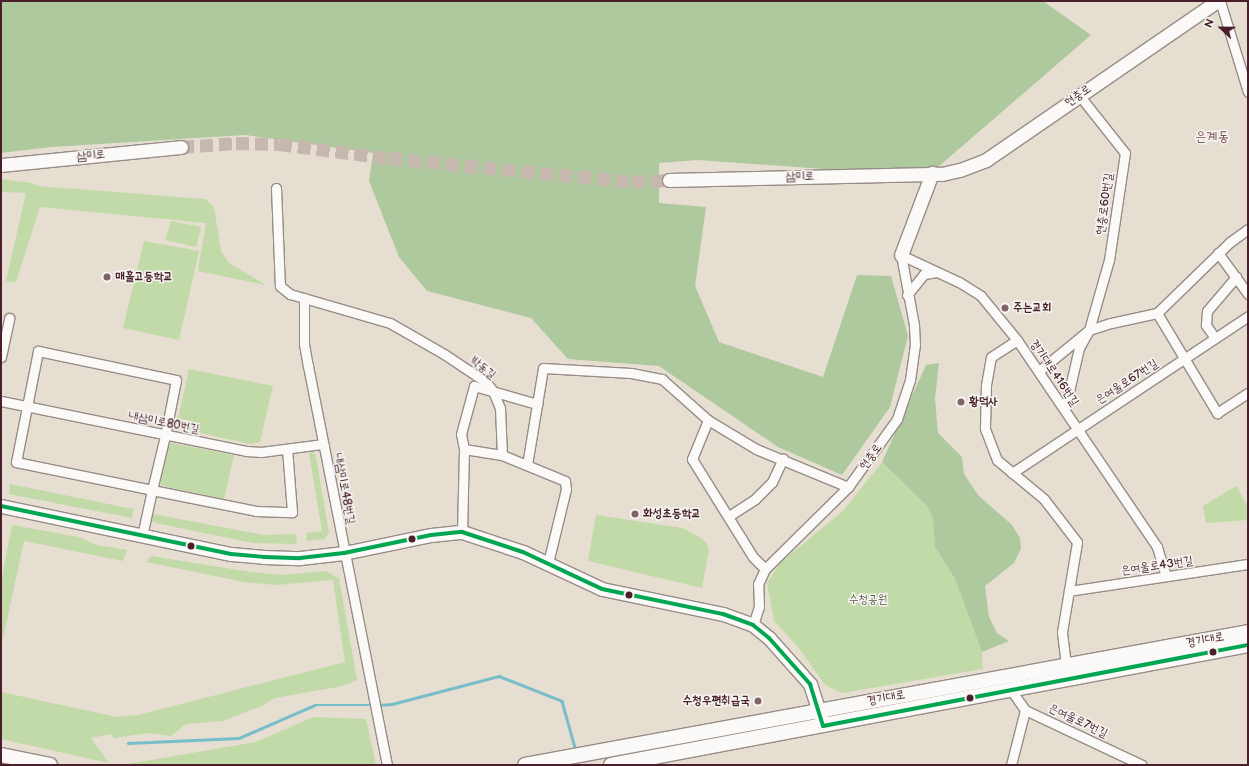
<!DOCTYPE html>
<html>
<head>
<meta charset="utf-8">
<style>
  body { margin:0 }
  #map { position:relative; width:1249px; height:766px; overflow:hidden; background:#e6ded0; font-family:"Balsamiq Sans","Poor Story",sans-serif }
  div>[style] { position:absolute }
  [style*='--x'] { left:calc(var(--x)*1px); top:calc(var(--y)*1px); width:calc(var(--w)*1px); rotate:calc(var(--a)*1deg) }
  .green>* { inset:0; background:#c1daa8 }
  .forest>* { inset:0; background:#aec99d }
  .stream>* { height:2.5px; margin:-1.25px; padding:0 1.25px; transform-origin:1.25px; border-radius:1.25px; background:#78bdca }
  .secondary-tunnel>* { height:13px; margin-top:-6.5px; transform-origin:0; background:repeating-linear-gradient(90deg,#c7b8af 0 13px,transparent 0 19px) }
  .roads { filter:drop-shadow(1px 0 #978c87) drop-shadow(-1px 0 #978c87) drop-shadow(0 1px #978c87) drop-shadow(0 -1px #978c87) }
  .street>* { height:9px; margin:-4.5px; padding:0 4.5px; transform-origin:4.5px; border-radius:4.5px; background:#fbfaf8 }
  .secondary>* { height:13px; margin:-6.5px; padding:0 6.5px; transform-origin:6.5px; border-radius:6.5px; background:#fbfaf8 }
  .primary>* { height:14px; margin:-7px; padding:0 7px; transform-origin:7px; border-radius:7px; background:#fbfaf8 }
  .bus-1>* { height:4px; margin:-2px; padding:0 2px; transform-origin:2px; border-radius:2px; background:#00a651 }
  .dots>* { width:11px; height:11px; translate:-50% -50%; box-sizing:border-box; border:2px solid #f6f6f2; border-radius:50% }
  span { translate:-50% -50%; white-space:nowrap; text-align:center; line-height:1.15; -webkit-text-stroke:3px #f6f6f2; paint-order:stroke }
  .street-label { font-size:12px; color:#4a1f2b }
  .poi-label { font-size:12px; color:#4a1f2b; font-weight:700 }
  .left { translate:0 -50%; text-align:left }
  .right { translate:-100% -50%; text-align:right }
  .park-label { font-size:12px; color:#645647 }
  .quarter-label { font-size:14px; color:#7a4b53 }
  .frame { position:absolute; inset:0; border:2px solid #4a1f2b; pointer-events:none }
  .north { position:absolute; left:1201px; top:8px; width:40px; height:40px; -webkit-text-stroke:3px #f6f6f2; paint-order:stroke; rotate:292deg; font-size:11px; font-weight:700; line-height:16px; text-align:center; color:#4a1f2b }
  .north::after { content:''; display:block; margin:auto; width:14px; height:18px; background:#4a1f2b; clip-path:polygon(50% 0,100% 100%,50% 72%,0 100%) }
</style>
</head>
<body>
<div id="map">
  <div class="green">
    <i style="clip-path:polygon(1px 179px,31px 183px,38px 186px,205px 199px,214px 207px,221px 251px,229px 263px,266px 285px,198px 271px,206px 223px,40px 207px,16px 282px,6px 281px,26px 193px,1px 192px)"></i>
    <i style="clip-path:polygon(171px 221px,201px 227px,196px 247px,165px 240px)"></i>
    <i style="clip-path:polygon(144px 241px,199px 251px,179px 340px,123px 328px)"></i>
    <i style="clip-path:polygon(189px 369px,273px 386px,260px 442px,251px 444px,176px 428px)"></i>
    <i style="clip-path:polygon(171px 443px,234px 455px,224px 499px,163px 486px,160px 483px,167px 447px)"></i>
    <i style="clip-path:polygon(313px 452px,316px 456px,329px 533px,324px 539px,307px 541px,306px 533px,322px 531px,309px 453px)"></i>
    <i style="clip-path:polygon(882px 462px,927px 506px,933px 519px,935px 547px,955px 579px,982px 652px,983px 669px,842px 693px,825px 685px,798px 647px,774px 621px,767px 583px,780px 563px,843px 511px)"></i>
    <i style="clip-path:polygon(10px 484px,133px 509px,132px 518px,9px 494px)"></i>
    <i style="clip-path:polygon(1236px 486px,1248px 506px,1248px 520px,1206px 523px,1203px 506px)"></i>
    <i style="clip-path:polygon(153px 514px,264px 535px,296px 534px,297px 544px,253px 543px,155px 523px,151px 520px)"></i>
    <i style="clip-path:polygon(596px 515px,682px 528px,698px 536px,706px 542px,709px 550px,702px 588px,588px 561px)"></i>
    <i style="clip-path:polygon(12px 525px,79px 537px,96px 545px,127px 550px,123px 561px,24px 541px,1px 648px,1px 582px)"></i>
    <i style="clip-path:polygon(151px 556px,251px 572px,281px 575px,325px 571px,339px 578px,357px 680px,343px 686px,275px 698px,264px 705px,223px 721px,186px 724px,171px 736px,149px 733px,114px 738px,111px 734px,91px 738px,109px 763px,1px 739px,1px 692px,117px 717px,138px 715px,345px 662px,333px 580px,276px 585px,244px 582px,146px 562px)"></i>
    <i style="clip-path:polygon(313px 717px,366px 719px,376px 765px,122px 765px,256px 742px)"></i>
  </div>
  <div class="forest">
    <i style="clip-path:polygon(1px 1px,1043px 1px,1091px 35px,938px 167px,838px 170px,698px 160px,659px 163px,659px 203px,706px 207px,695px 286px,719px 342px,823px 377px,857px 275px,891px 276px,908px 336px,890px 407px,842px 475px,778px 447px,659px 366px,568px 359px,531px 318px,427px 291px,399px 257px,369px 181px,373px 153px,245px 135px,51px 147px,1px 153px)"></i>
    <i style="clip-path:polygon(939px 363px,935px 399px,938px 433px,962px 457px,964px 474px,978px 495px,1012px 525px,1020px 538px,1021px 549px,1014px 563px,985px 586px,989px 617px,997px 633px,1009px 641px,982px 652px,955px 579px,935px 547px,933px 519px,927px 506px,882px 462px,926px 365px)"></i>
  </div>
  <div class="stream">
    <i style="--x:378;--y:705;--w:14;--a:-4"></i>
    <i style="--x:392;--y:704;--w:111;--a:-14.7"></i>
    <i style="--x:499;--y:676;--w:68;--a:21.6"></i>
    <i style="--x:562;--y:701;--w:52;--a:74.4"></i>
    <i style="--x:128;--y:743;--w:111;--a:-2.6"></i>
    <i style="--x:239;--y:738;--w:83;--a:-23.5"></i>
    <i style="--x:315;--y:705;--w:58;--a:0"></i>
  </div>
  <div class="secondary-tunnel">
    <i style="--x:181;--y:147;--w:55;--a:-4.2"></i>
    <i style="--x:236;--y:143;--w:43;--a:1.3"></i>
    <i style="--x:279;--y:144;--w:111;--a:7.3"></i>
    <i style="--x:389;--y:158;--w:244;--a:5.6"></i>
    <i style="--x:632;--y:182;--w:37;--a:-3"></i>
  </div>
  <div class="roads">
    <div class="street">
      <i style="--x:1220;--y:1;--w:95;--a:72.9"></i>
      <i style="--x:276;--y:188;--w:98;--a:87.7"></i>
      <i style="--x:280;--y:286;--w:13;--a:39"></i>
      <i style="--x:290;--y:294;--w:104;--a:16.2"></i>
      <i style="--x:390;--y:323;--w:62;--a:29.9"></i>
      <i style="--x:444;--y:354;--w:50;--a:33.7"></i>
      <i style="--x:486;--y:382;--w:11;--a:52"></i>
      <i style="--x:493;--y:391;--w:18;--a:68"></i>
      <i style="--x:500;--y:408;--w:47;--a:87.6"></i>
      <i style="--x:502;--y:455;--w:68;--a:22.4"></i>
      <i style="--x:565;--y:481;--w:8;--a:83"></i>
      <i style="--x:566;--y:489;--w:76;--a:103.7"></i>
      <i style="--x:1218;--y:253;--w:51;--a:53.8"></i>
      <i style="--x:901;--y:255;--w:64;--a:25"></i>
      <i style="--x:959;--y:282;--w:26;--a:32"></i>
      <i style="--x:981;--y:296;--w:57;--a:50.7"></i>
      <i style="--x:907;--y:295;--w:27;--a:-51"></i>
      <i style="--x:924;--y:274;--w:13;--a:-9"></i>
      <i style="--x:304;--y:298;--w:46;--a:90"></i>
      <i style="--x:304;--y:344;--w:22;--a:80"></i>
      <i style="--x:308;--y:366;--w:407;--a:78.8"></i>
      <i style="--x:1157;--y:313;--w:117;--a:59"></i>
      <i style="--x:1217;--y:413;--w:37;--a:-33"></i>
      <i style="--x:1215;--y:338;--w:16;--a:-125"></i>
      <i style="--x:1206;--y:325;--w:14;--a:-86"></i>
      <i style="--x:1207;--y:311;--w:45;--a:-49.5"></i>
      <i style="--x:1;--y:357;--w:40;--a:-78"></i>
      <i style="--x:1039;--y:371;--w:65;--a:-39.4"></i>
      <i style="--x:1089;--y:330;--w:73;--a:-74.1"></i>
      <i style="--x:1109;--y:260;--w:108;--a:-81.5"></i>
      <i style="--x:1125;--y:153;--w:74;--a:-128.4"></i>
      <i style="--x:1;--y:401;--w:250;--a:11.5"></i>
      <i style="--x:246;--y:451;--w:15;--a:4"></i>
      <i style="--x:261;--y:452;--w:63;--a:-7.4"></i>
      <i style="--x:1065;--y:409;--w:63;--a:-77.1"></i>
      <i style="--x:1079;--y:348;--w:21;--a:-61"></i>
      <i style="--x:1089;--y:330;--w:23;--a:-18"></i>
      <i style="--x:1111;--y:323;--w:47;--a:-12.3"></i>
      <i style="--x:1157;--y:313;--w:102;--a:-44.2"></i>
      <i style="--x:1230;--y:242;--w:22;--a:-36"></i>
      <i style="--x:708;--y:420;--w:42;--a:112.3"></i>
      <i style="--x:692;--y:459;--w:115;--a:58.1"></i>
      <i style="--x:753;--y:557;--w:17;--a:45"></i>
      <i style="--x:464;--y:449;--w:15;--a:-101"></i>
      <i style="--x:461;--y:434;--w:50;--a:-74.8"></i>
      <i style="--x:474;--y:386;--w:66;--a:15.9"></i>
      <i style="--x:527;--y:465;--w:98;--a:-80.6"></i>
      <i style="--x:543;--y:368;--w:88;--a:3.3"></i>
      <i style="--x:631;--y:373;--w:32;--a:11"></i>
      <i style="--x:662;--y:379;--w:62;--a:41.7"></i>
      <i style="--x:708;--y:420;--w:56;--a:31.1"></i>
      <i style="--x:756;--y:449;--w:100;--a:22.4"></i>
      <i style="--x:1012;--y:473;--w:283;--a:-33.6"></i>
      <i style="--x:729;--y:516;--w:31;--a:-33"></i>
      <i style="--x:755;--y:499;--w:24;--a:-45"></i>
      <i style="--x:772;--y:482;--w:26;--a:-65"></i>
      <i style="--x:462;--y:532;--w:83;--a:-88.6"></i>
      <i style="--x:464;--y:449;--w:38;--a:9"></i>
      <i style="--x:142;--y:536;--w:47;--a:-77.7"></i>
      <i style="--x:152;--y:490;--w:56;--a:-76.5"></i>
      <i style="--x:165;--y:436;--w:57;--a:-78.9"></i>
      <i style="--x:176;--y:380;--w:141;--a:-168.1"></i>
      <i style="--x:38;--y:351;--w:113;--a:101.2"></i>
      <i style="--x:16;--y:462;--w:139;--a:11.6"></i>
      <i style="--x:152;--y:490;--w:106;--a:11.4"></i>
      <i style="--x:256;--y:511;--w:36;--a:2"></i>
      <i style="--x:292;--y:512;--w:63;--a:-94.5"></i>
      <i style="--x:1069;--y:591;--w:181;--a:-8.6"></i>
      <i style="--x:753;--y:625;--w:19;--a:-72"></i>
      <i style="--x:759;--y:607;--w:23;--a:-92"></i>
      <i style="--x:758;--y:584;--w:17;--a:-65"></i>
      <i style="--x:765;--y:569;--w:117;--a:-44.7"></i>
      <i style="--x:848;--y:487;--w:84;--a:-54.2"></i>
      <i style="--x:897;--y:419;--w:41;--a:-71.6"></i>
      <i style="--x:910;--y:380;--w:35;--a:-82"></i>
      <i style="--x:915;--y:345;--w:20;--a:-93"></i>
      <i style="--x:914;--y:325;--w:71;--a:-100.5"></i>
      <i style="--x:1066;--y:665;--w:33;--a:-97"></i>
      <i style="--x:1062;--y:632;--w:91;--a:-80.5"></i>
      <i style="--x:1077;--y:542;--w:54;--a:-127.5"></i>
      <i style="--x:1044;--y:499;--w:61;--a:-140.3"></i>
      <i style="--x:997;--y:460;--w:34;--a:-111"></i>
      <i style="--x:985;--y:428;--w:43;--a:-88.7"></i>
      <i style="--x:986;--y:385;--w:28;--a:-80"></i>
      <i style="--x:991;--y:357;--w:31;--a:-33"></i>
      <i style="--x:1017;--y:340;--w:250;--a:55.9"></i>
      <i style="--x:1157;--y:547;--w:30;--a:73"></i>
      <i style="--x:1011;--y:690;--w:24;--a:55"></i>
      <i style="--x:1025;--y:710;--w:129;--a:25.2"></i>
      <i style="--x:1011;--y:765;--w:57;--a:-75.7"></i>
    </div>
    <div class="secondary">
      <i style="--x:1;--y:165;--w:181;--a:-5.7"></i>
      <i style="--x:669;--y:180;--w:273;--a:-1.3"></i>
      <i style="--x:942;--y:174;--w:18;--a:-13"></i>
      <i style="--x:960;--y:170;--w:28;--a:-21"></i>
      <i style="--x:986;--y:160;--w:280;--a:-34.5"></i>
      <i style="--x:901;--y:255;--w:88;--a:-69.3"></i>
      <i style="--x:1;--y:506;--w:235;--a:11.8"></i>
      <i style="--x:231;--y:554;--w:33;--a:5"></i>
      <i style="--x:264;--y:557;--w:36;--a:2"></i>
      <i style="--x:300;--y:558;--w:44;--a:-6.5"></i>
      <i style="--x:344;--y:553;--w:89;--a:-11.7"></i>
      <i style="--x:431;--y:535;--w:31;--a:-6"></i>
      <i style="--x:462;--y:532;--w:64;--a:18.2"></i>
      <i style="--x:523;--y:552;--w:87;--a:25.1"></i>
      <i style="--x:602;--y:589;--w:124;--a:11.7"></i>
      <i style="--x:723;--y:614;--w:32;--a:20"></i>
      <i style="--x:753;--y:625;--w:21;--a:39"></i>
      <i style="--x:769;--y:638;--w:62;--a:48.3"></i>
      <i style="--x:810;--y:684;--w:38;--a:72"></i>
    </div>
    <div class="primary">
      <i style="--x:1;--y:755;--w:50;--a:11.5"></i>
      <i style="--x:525;--y:765;--w:735;--a:-10.42"></i>
      <i style="--x:611;--y:765;--w:648;--a:-10.67"></i>
    </div>
  </div>
  <div class="bus-1">
    <i style="--x:1;--y:506;--w:235;--a:11.8"></i>
    <i style="--x:231;--y:554;--w:33;--a:5"></i>
    <i style="--x:264;--y:557;--w:36;--a:2"></i>
    <i style="--x:300;--y:558;--w:44;--a:-6.5"></i>
    <i style="--x:344;--y:553;--w:89;--a:-11.7"></i>
    <i style="--x:431;--y:535;--w:31;--a:-6"></i>
    <i style="--x:462;--y:532;--w:64;--a:18.2"></i>
    <i style="--x:523;--y:552;--w:87;--a:25.1"></i>
    <i style="--x:602;--y:589;--w:124;--a:11.7"></i>
    <i style="--x:723;--y:614;--w:32;--a:20"></i>
    <i style="--x:753;--y:625;--w:21;--a:39"></i>
    <i style="--x:769;--y:638;--w:62;--a:48.3"></i>
    <i style="--x:810;--y:684;--w:44;--a:72.8"></i>
    <i style="--x:823;--y:726;--w:433;--a:-10.8"></i>
  </div>
  <div class="dots">
    <i style="left:107px;top:277px;background:#816265"></i>
    <i style="left:1005px;top:308px;background:#816265"></i>
    <i style="left:961px;top:402px;background:#816265"></i>
    <i style="left:635px;top:514px;background:#816265"></i>
    <i style="left:412px;top:539px;background:#4a1f2b"></i>
    <i style="left:191px;top:546px;background:#4a1f2b"></i>
    <i style="left:629px;top:595px;background:#4a1f2b"></i>
    <i style="left:1213px;top:652px;background:#4a1f2b"></i>
    <i style="left:970px;top:698px;background:#4a1f2b"></i>
    <i style="left:758px;top:701px;background:#816265"></i>
  </div>
  <div class="street-label">
    <span style="left:1078px;top:96px;rotate:-35deg">현충로</span>
    <span style="left:91px;top:156px;rotate:-6deg">삼미로</span>
    <span style="left:800px;top:177px;rotate:-2deg">삼미로</span>
    <span style="left:1105px;top:204px;rotate:-82deg">현충로60번길</span>
    <span style="left:483px;top:368px;rotate:39deg">박동길</span>
    <span style="left:1054px;top:373px;rotate:56deg">경기대로416번길</span>
    <span style="left:1127px;top:382px;rotate:-33deg">은여울로67번길</span>
    <span style="left:164px;top:423px;rotate:11deg">내삼미로80번길</span>
    <span style="left:871px;top:457px;rotate:-54deg">현충로</span>
    <span style="left:344px;top:489px;rotate:79deg">내삼미로48번길</span>
    <span style="left:1157px;top:566px;rotate:-8deg">은여울로43번길</span>
    <span style="left:1205px;top:640px;rotate:-10deg">경기대로</span>
    <span style="left:886px;top:698px;rotate:-10deg">경기대로</span>
    <span style="left:1078px;top:721px;rotate:25deg">은여울로7번길</span>
  </div>
  <div class="poi-label">
    <span class="left" style="left:115px;top:277px">매홀고등학교</span>
    <span class="left" style="left:1013px;top:308px">주는교회</span>
    <span class="left" style="left:969px;top:402px">황덕사</span>
    <span class="left" style="left:643px;top:514px">화성초등학교</span>
    <span class="right" style="left:750px;top:701px">수청우편취급국</span>
  </div>
  <div class="park-label">
    <span style="left:868px;top:600px">수청공원</span>
  </div>
  <div class="quarter-label">
    <span style="left:1212px;top:137px">은계동</span>
  </div>
  <div class="frame"></div>
  <div class="north">N</div>
</div>
</body>
</html>
